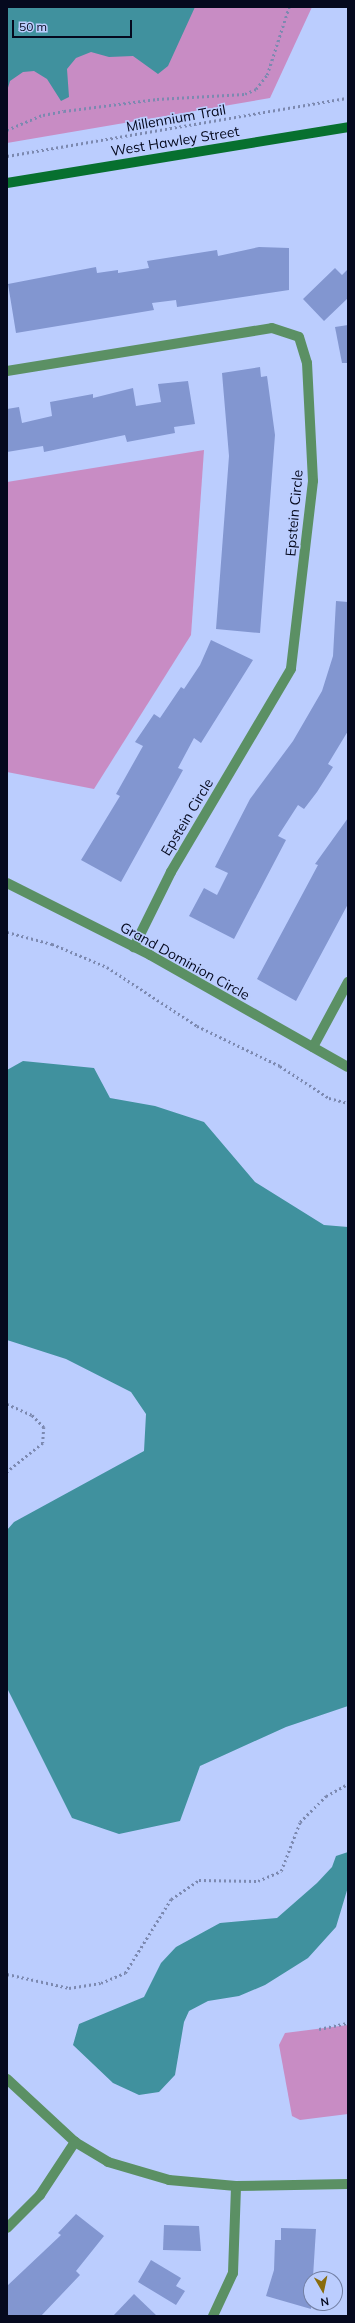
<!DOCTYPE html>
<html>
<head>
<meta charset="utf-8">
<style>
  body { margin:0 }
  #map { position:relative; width:355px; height:2323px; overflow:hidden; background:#bbcdfe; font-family:Mulish,sans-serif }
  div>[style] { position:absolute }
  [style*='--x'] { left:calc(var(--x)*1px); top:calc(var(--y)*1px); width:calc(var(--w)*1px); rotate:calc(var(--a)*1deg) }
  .green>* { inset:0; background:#c88cc4 }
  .water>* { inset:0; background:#40919e }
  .building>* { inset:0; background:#8296d0 }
  .path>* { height:2.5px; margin-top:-1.25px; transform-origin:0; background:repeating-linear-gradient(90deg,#7c89b0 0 2px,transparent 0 5px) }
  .street>* { height:10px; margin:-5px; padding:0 5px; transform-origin:5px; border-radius:5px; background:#5b9064 }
  .secondary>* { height:10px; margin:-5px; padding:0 5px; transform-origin:5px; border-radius:5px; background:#07702f }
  span { translate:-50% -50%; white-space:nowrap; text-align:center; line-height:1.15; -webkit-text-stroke:3px #bbcdfe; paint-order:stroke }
  .street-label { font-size:14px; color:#05091e }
  .frame { position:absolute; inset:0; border:8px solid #05091e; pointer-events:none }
  .north { position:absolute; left:303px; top:2271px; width:40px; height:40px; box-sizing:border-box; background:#bbcdfe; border:1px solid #727fa4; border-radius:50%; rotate:171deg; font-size:11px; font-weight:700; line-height:16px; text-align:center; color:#05091e }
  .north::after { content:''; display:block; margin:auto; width:14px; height:18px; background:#896c0c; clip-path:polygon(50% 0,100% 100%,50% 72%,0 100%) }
  .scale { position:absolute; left:12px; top:20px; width:120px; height:18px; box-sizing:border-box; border:2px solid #05091e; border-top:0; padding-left:5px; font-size:12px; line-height:14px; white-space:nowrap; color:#05091e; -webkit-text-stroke:3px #bbcdfe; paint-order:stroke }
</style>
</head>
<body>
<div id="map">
  <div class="green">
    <i style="clip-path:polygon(7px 7px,312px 7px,270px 98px,7px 143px)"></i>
    <i style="clip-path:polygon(204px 450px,191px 635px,94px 789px,7px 772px,7px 482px)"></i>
    <i style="clip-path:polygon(348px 2025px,348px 2114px,300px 2120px,292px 2116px,279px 2045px,285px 2033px)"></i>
  </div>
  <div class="water">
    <i style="clip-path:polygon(7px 7px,195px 7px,168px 66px,158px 74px,133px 56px,109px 57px,91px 52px,76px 58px,67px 69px,69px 97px,61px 101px,47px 79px,34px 71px,23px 72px,10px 81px,7px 91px)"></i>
    <i style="clip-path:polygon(23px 1061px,94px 1068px,110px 1098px,155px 1106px,204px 1122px,255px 1182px,324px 1225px,348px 1227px,348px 1706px,286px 1727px,200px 1766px,180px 1821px,119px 1834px,72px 1818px,7px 1688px,7px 1530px,14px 1522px,144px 1451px,146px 1414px,131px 1392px,66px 1359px,7px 1340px,7px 1070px)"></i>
    <i style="clip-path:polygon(348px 1852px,348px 1887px,336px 1927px,308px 1958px,265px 1985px,239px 1996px,208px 2001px,189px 2011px,184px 2022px,175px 2075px,159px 2092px,139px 2095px,113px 2083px,73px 2045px,79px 2024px,144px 1997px,161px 1963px,176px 1947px,220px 1923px,277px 1918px,317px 1883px,332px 1867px,336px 1856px)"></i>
  </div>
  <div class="building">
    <i style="clip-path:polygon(259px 247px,289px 248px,289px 290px,177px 307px,176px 300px,152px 303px,154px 310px,16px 333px,8px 284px,96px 267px,97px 273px,118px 270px,118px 273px,149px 268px,147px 261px,217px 250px,218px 256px)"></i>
    <i style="clip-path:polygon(335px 268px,342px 275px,348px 269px,348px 298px,324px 321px,303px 299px)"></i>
    <i style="clip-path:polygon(348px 325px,348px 363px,342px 363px,335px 327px)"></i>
    <i style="clip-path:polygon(260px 367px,261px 377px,267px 376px,275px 435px,260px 633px,216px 629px,229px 456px,222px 373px)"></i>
    <i style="clip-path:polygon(188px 381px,195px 424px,174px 427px,175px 433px,127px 442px,125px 435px,44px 452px,43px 446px,7px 452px,7px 409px,19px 407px,22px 423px,52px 416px,50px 402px,93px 394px,93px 398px,133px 388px,136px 406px,161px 402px,158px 384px)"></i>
    <i style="clip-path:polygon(336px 601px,348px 602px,348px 731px,328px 764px,333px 767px,317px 792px,304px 809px,298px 805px,278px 836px,286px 840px,234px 939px,189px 916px,204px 888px,217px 895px,228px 873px,215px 867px,250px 799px,293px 741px,322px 691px,333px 656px)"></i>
    <i style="clip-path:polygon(211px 640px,253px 660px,201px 743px,194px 738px,178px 768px,183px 770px,121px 882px,81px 860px,120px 796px,116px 794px,143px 746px,135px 742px,154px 714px,160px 718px,181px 687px,184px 689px,200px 665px)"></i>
    <i style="clip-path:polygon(348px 818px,348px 904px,296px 1001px,257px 979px,318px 865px,315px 864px)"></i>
    <i style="clip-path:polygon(76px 2214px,104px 2236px,76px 2271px,80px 2275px,41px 2316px,7px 2316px,7px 2286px,61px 2235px,58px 2233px)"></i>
    <i style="clip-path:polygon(164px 2225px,199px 2226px,201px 2251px,163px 2250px)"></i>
    <i style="clip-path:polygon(281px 2228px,316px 2229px,311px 2309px,266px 2296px,274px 2270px,275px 2240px,281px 2240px)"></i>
    <i style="clip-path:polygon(151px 2260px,181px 2278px,176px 2286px,185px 2291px,176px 2305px,138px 2282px)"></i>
    <i style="clip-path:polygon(134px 2294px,157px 2316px,113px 2316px)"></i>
  </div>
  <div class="path">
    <i style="--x:7;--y:130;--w:39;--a:-23"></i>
    <i style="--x:43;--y:115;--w:21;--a:-11"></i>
    <i style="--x:64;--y:111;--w:94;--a:-7.4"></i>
    <i style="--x:157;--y:99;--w:88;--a:-3.3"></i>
    <i style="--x:245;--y:94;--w:12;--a:-24"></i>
    <i style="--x:256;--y:89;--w:18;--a:-52"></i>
    <i style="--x:267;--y:75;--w:71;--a:-72.1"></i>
    <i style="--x:7;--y:156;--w:346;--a:-9.7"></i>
    <i style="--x:7;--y:932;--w:47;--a:14.9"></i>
    <i style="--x:52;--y:944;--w:60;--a:22.7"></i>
    <i style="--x:107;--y:967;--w:108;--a:33.2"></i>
    <i style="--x:197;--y:1026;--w:92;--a:25.7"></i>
    <i style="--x:280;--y:1066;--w:59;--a:33.1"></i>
    <i style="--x:329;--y:1098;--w:20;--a:15"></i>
    <i style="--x:7;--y:1404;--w:27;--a:24"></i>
    <i style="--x:32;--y:1415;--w:17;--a:45"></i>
    <i style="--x:44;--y:1427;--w:16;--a:94"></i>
    <i style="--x:43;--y:1443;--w:46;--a:141.1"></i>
    <i style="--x:7;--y:1974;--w:64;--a:12.7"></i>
    <i style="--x:69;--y:1988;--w:32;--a:-9"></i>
    <i style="--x:101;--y:1983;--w:26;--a:-23"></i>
    <i style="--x:125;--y:1973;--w:87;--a:-58.1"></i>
    <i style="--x:171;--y:1899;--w:34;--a:-34"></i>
    <i style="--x:199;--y:1880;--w:59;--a:1"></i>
    <i style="--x:258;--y:1881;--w:25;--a:-23"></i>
    <i style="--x:281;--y:1871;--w:53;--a:-68.8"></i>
    <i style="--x:300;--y:1822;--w:37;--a:-45"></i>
    <i style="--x:326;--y:1796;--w:25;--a:-29"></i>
    <i style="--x:319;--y:2029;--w:30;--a:-12"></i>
  </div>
  <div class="street">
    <i style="--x:7;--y:371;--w:268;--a:-9.2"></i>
    <i style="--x:272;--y:328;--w:28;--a:18"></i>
    <i style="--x:299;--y:337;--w:27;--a:73"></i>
    <i style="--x:307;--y:363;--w:118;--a:87.1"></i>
    <i style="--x:313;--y:481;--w:189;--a:96.7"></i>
    <i style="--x:291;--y:669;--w:236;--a:120.6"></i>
    <i style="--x:171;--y:872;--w:84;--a:116.3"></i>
    <i style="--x:7;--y:883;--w:160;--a:26.7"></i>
    <i style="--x:150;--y:955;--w:227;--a:29.5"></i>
    <i style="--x:313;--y:1047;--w:74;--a:-61.7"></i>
    <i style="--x:7;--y:2079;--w:93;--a:42.8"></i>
    <i style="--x:75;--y:2142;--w:39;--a:31"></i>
    <i style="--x:108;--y:2162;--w:64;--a:16.4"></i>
    <i style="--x:169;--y:2180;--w:67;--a:5.1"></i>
    <i style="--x:236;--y:2186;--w:112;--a:-1"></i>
    <i style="--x:7;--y:2228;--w:47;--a:-45"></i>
    <i style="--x:40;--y:2195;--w:64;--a:-56.6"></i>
    <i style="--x:213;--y:2316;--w:47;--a:-65.1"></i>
    <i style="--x:233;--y:2273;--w:87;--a:-88"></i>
  </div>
  <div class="secondary">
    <i style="--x:7;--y:183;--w:346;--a:-9.3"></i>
  </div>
  <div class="street-label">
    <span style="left:176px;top:118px;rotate:-10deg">Millennium Trail</span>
    <span style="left:175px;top:141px;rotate:-9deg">West Hawley Street</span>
    <span style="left:294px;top:513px;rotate:-85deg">Epstein Circle</span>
    <span style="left:187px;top:817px;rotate:-59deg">Epstein Circle</span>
    <span style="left:185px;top:961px;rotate:29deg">Grand Dominion Circle</span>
  </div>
  <div class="frame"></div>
  <div class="north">N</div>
  <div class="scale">50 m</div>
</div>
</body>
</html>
